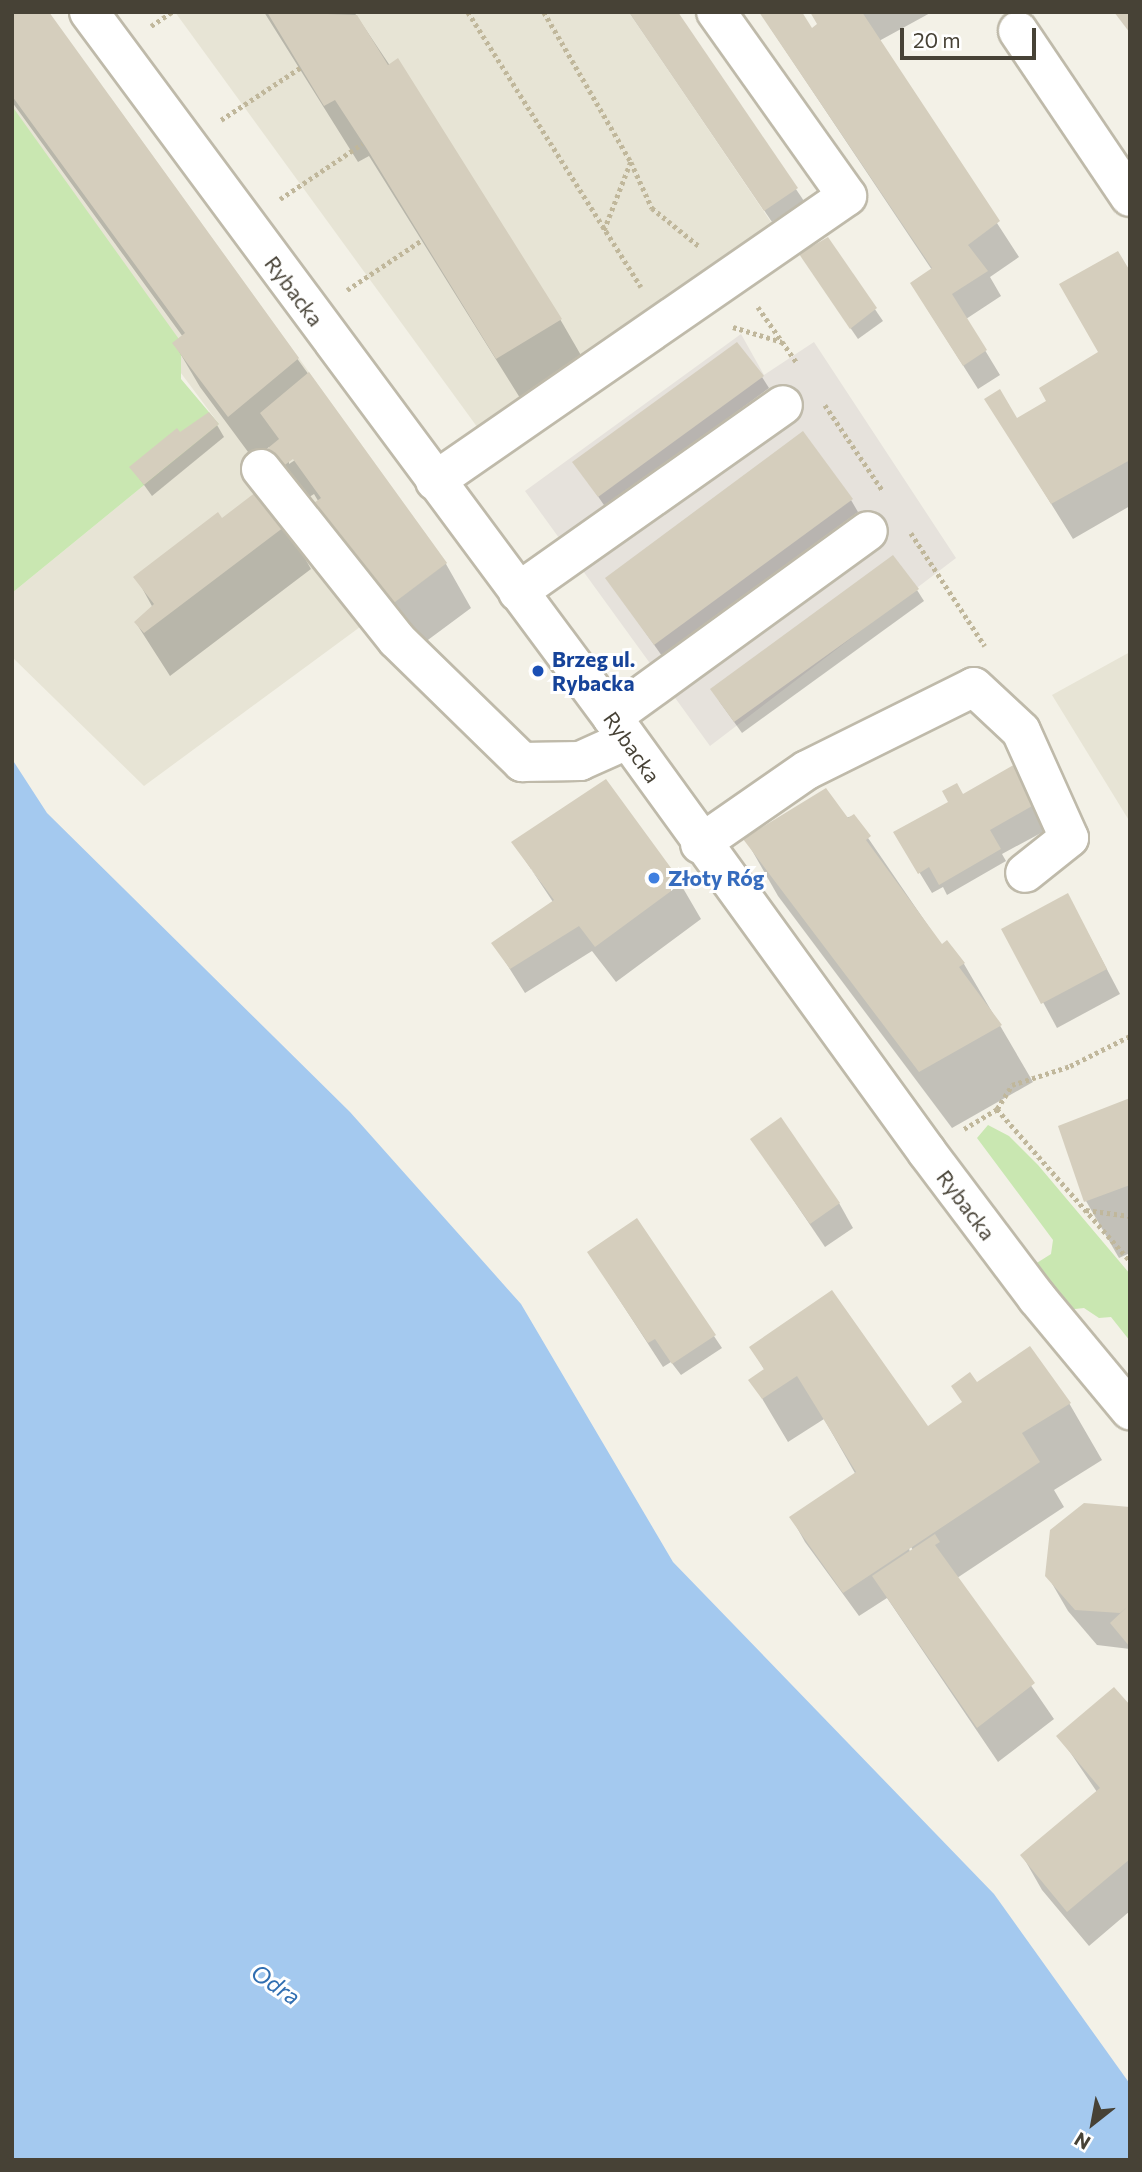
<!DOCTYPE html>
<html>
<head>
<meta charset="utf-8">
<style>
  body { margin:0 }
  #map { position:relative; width:1142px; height:2172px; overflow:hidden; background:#f3f1e7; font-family:Commissioner,sans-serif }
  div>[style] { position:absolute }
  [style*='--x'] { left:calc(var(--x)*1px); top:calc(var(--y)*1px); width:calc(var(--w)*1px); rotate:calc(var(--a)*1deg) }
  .residential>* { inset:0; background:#e7e4d5 }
  .industrial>* { inset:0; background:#e6e2dc }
  .green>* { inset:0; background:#c9e7b1 }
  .water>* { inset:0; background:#a4c9ef }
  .shadow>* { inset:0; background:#0003 }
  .building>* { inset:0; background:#d5cebd }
  .path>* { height:4.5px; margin-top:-2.25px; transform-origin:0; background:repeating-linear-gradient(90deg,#c0b79b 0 3.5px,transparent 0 7px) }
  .roads { filter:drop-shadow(2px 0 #bfbaaa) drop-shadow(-2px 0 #bfbaaa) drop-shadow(0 2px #bfbaaa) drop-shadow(0 -2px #bfbaaa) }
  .minor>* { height:38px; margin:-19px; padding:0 19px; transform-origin:19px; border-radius:19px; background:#fff }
  .dots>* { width:19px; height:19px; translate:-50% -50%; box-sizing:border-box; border:4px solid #fff; border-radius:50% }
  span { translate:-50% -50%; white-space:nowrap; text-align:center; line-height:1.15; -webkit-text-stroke:6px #fff; paint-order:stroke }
  .street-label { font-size:21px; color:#474236 }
  .transit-label { font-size:21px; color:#164399; font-weight:700 }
  .left { translate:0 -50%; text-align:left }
  .shop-label { font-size:21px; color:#366cbe; font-weight:700 }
  .water-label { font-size:23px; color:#306eb1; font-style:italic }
  .frame { position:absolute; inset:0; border:14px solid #474236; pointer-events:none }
  .north { position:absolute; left:1058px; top:2088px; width:70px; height:70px; -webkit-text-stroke:5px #fff; paint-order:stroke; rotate:211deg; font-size:19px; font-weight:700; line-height:28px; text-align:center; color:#474236 }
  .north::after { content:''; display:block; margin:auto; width:24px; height:32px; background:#474236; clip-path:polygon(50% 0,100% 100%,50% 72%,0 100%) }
  .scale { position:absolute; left:900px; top:28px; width:136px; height:32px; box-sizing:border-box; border:4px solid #474236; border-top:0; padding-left:9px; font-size:21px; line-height:24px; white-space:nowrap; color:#474236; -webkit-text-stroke:5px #fff; paint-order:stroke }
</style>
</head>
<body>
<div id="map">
  <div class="residential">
    <i style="clip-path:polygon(12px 12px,111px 98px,447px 563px,144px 786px,12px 657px,12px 593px,219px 424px,163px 349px,12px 114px)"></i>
    <i style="clip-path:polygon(175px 12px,629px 12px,775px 228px,483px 435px)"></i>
    <i style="clip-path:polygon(1130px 652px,1130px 822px,1052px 695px)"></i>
  </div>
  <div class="industrial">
    <i style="clip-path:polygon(741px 334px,764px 375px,814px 342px,956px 558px,710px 746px,525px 491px)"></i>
  </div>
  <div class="green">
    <i style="clip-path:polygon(12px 106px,181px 342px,181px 379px,219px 424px,12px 593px)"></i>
    <i style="clip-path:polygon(988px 1125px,1009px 1136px,1038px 1165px,1130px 1274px,1130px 1341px,1111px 1317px,1099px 1318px,1084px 1308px,1066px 1310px,1032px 1266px,1051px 1254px,1053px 1240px,977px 1138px)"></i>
  </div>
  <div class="water">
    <i style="clip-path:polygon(12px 759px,47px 813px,350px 1112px,521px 1304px,673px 1562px,994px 1894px,1130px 2084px,1130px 2160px,12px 2160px)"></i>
  </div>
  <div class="shadow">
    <i style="clip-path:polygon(evenodd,12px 12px,46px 12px,446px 564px,471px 608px,409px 654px,314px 494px,303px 501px,269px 447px,254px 460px,200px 387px,174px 343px,183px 337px,12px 102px,12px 12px,301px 456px,289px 464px,289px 460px,301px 456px)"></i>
    <i style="clip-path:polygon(264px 12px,354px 12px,560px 319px,593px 376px,530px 414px,369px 156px,358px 162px)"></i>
    <i style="clip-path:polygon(629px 12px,676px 12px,804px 201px,772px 222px)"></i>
    <i style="clip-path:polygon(812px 12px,932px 12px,879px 41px,1019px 257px,990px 277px,1001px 296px,966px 319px,1000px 375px,978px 389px,926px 307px,932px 270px,769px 26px,812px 30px,819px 25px)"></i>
    <i style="clip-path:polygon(827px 239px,883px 321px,858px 339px,808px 266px)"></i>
    <i style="clip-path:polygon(1130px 275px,1130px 506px,1073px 539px,986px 399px,1016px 421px,1048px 401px,1100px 353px)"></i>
    <i style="clip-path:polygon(762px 377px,769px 388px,606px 508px,575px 463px)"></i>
    <i style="clip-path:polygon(217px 425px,224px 437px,152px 496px,131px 467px,179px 434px)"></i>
    <i style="clip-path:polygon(851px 500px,858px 512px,662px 656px,607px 578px)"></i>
    <i style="clip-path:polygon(286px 525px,311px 569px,170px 676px,136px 623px,153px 608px,136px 577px)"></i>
    <i style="clip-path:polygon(917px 590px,924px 601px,742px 733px,719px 701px)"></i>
    <i style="clip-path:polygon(1017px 766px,1052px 827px,1002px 854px,1006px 861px,947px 895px,943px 887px,932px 893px,910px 857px)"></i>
    <i style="clip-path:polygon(853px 816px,942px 946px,947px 942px,964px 964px,1033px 1082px,952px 1128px,778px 896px,746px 840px)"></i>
    <i style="clip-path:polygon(evenodd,513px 842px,680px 883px,701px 919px,616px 982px,592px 951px,525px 993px,494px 944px,553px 902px,513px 842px,533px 867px,556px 901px,531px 869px,533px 867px)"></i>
    <i style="clip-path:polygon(1081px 920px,1120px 994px,1057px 1028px,1004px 930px)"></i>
    <i style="clip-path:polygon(1130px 1100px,1130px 1253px,1119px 1258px,1086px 1201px,1061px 1127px)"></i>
    <i style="clip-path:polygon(752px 1139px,839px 1203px,853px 1228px,825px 1247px)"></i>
    <i style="clip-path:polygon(637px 1221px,722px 1348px,681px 1375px,671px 1362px,663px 1367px,589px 1253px)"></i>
    <i style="clip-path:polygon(evenodd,751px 1347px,927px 1428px,963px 1403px,977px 1384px,1069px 1403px,1102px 1460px,1054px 1490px,1064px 1507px,957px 1578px,1054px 1719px,998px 1762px,887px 1598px,859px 1616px,805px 1542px,791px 1517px,856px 1475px,824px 1419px,788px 1442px,751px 1380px,765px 1371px,751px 1347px,907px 1540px,914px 1552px,910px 1552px,907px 1540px)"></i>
    <i style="clip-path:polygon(1130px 1510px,1130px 1649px,1097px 1645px,1068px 1611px,1047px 1575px)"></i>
    <i style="clip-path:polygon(1130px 1708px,1130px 1911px,1089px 1946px,1042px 1890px,1022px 1855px,1097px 1792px,1059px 1736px)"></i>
  </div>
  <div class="building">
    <i style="clip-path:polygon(12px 12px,49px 12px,299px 358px,228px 417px,172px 343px,185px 333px,12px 96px)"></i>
    <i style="clip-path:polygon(267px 12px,357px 15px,388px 65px,398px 58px,562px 319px,496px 359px,367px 149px,335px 100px,324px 106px)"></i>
    <i style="clip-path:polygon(629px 12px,678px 12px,798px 188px,764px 211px)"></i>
    <i style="clip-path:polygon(759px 12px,802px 12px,812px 28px,817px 24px,810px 12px,862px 12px,1000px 221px,968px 245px,988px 271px,952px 294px,987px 350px,963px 366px,910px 283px,932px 268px)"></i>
    <i style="clip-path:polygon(1114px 12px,1130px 12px,1130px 33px)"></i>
    <i style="clip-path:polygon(828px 237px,877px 308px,850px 329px,799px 254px)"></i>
    <i style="clip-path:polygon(1118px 251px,1130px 271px,1130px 460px,1051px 504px,984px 399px,1000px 389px,1017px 418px,1046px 401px,1039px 388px,1098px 352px,1059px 284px)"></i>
    <i style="clip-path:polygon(737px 342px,764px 376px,598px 497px,572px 462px)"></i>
    <i style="clip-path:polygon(309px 372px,447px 563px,383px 611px,308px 507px,321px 498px,293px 459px,282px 467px,268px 448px,279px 439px,260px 413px)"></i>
    <i style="clip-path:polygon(209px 412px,219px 424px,144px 485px,129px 467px,177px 428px,180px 432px)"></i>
    <i style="clip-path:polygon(803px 431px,853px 499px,654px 645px,605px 578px)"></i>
    <i style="clip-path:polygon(260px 489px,288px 524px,144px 633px,134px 622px,154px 604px,133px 577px,218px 512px,222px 518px)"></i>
    <i style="clip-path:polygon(893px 555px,919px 589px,734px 722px,710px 689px)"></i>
    <i style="clip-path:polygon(1017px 763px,1039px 802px,990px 830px,1001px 849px,939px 885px,929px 867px,918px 874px,893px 832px,948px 802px,942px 791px,957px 783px,963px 794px)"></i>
    <i style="clip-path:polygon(606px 779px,682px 883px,595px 947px,579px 926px,510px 969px,491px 943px,554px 900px,511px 842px)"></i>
    <i style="clip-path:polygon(826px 788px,848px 818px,854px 814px,871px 836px,866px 840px,942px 944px,947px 940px,965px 963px,959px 967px,1002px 1025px,919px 1072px,743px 839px)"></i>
    <i style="clip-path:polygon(1068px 893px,1107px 969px,1041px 1004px,1001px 929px)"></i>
    <i style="clip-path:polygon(1130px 1098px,1130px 1185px,1084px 1202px,1058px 1126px)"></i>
    <i style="clip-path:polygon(781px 1117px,840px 1203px,810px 1224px,750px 1139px)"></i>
    <i style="clip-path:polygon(637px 1218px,716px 1335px,672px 1364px,655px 1339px,648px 1343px,587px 1252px)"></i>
    <i style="clip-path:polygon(832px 1290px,928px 1426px,962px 1402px,951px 1386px,970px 1372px,977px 1382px,1030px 1346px,1071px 1403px,1022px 1433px,1040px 1462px,843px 1593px,789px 1517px,856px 1472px,797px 1376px,762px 1399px,748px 1380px,764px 1369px,749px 1347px)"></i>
    <i style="clip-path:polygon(1084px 1503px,1130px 1507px,1130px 1647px,1110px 1623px,1127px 1607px,1120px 1613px,1075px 1610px,1045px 1576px,1050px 1530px)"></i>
    <i style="clip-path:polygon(935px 1534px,940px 1542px,935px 1545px,1035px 1683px,977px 1728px,872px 1576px)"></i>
    <i style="clip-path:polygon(1114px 1687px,1130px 1705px,1130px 1859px,1067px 1912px,1020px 1855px,1100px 1788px,1056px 1736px)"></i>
  </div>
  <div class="path">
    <i style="--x:468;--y:12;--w:325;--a:57.8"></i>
    <i style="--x:544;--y:12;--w:173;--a:59.9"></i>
    <i style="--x:631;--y:162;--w:74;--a:111.4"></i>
    <i style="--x:151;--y:26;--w:25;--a:-34"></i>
    <i style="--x:221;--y:120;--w:95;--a:-33.4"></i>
    <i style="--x:631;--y:162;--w:51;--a:65.5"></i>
    <i style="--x:652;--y:208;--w:60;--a:39"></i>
    <i style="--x:280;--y:199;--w:99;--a:-33.9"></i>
    <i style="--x:347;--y:290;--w:90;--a:-33.7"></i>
    <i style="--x:758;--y:307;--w:68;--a:55.1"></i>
    <i style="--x:733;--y:327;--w:51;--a:17"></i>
    <i style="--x:825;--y:405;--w:104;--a:56"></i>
    <i style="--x:911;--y:533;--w:135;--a:56.8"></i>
    <i style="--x:997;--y:1109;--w:28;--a:-58"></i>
    <i style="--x:1012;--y:1085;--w:61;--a:-18.1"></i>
    <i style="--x:1070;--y:1066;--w:67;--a:-26.6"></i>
    <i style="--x:964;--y:1129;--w:39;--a:-31"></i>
    <i style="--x:997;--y:1109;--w:202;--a:48.8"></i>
    <i style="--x:1086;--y:1210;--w:44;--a:7.8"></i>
  </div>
  <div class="roads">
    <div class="minor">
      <i style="--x:89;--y:12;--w:878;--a:53.43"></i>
      <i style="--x:612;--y:717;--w:537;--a:54.09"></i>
      <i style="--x:927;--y:1152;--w:183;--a:53"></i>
      <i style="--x:1037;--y:1298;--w:146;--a:50.3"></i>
      <i style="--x:1018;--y:31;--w:200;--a:56"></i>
      <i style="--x:261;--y:469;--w:218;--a:51.5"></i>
      <i style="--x:397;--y:640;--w:175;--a:44.3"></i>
      <i style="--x:522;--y:762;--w:58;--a:-1"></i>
      <i style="--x:580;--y:761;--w:51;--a:-24.1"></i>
      <i style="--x:435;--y:481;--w:501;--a:-34.67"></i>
      <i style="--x:847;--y:196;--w:226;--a:-125.4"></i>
      <i style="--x:518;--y:592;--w:324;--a:-35.2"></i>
      <i style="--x:612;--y:717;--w:316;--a:-36"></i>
      <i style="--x:700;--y:844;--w:130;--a:-34.7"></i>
      <i style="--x:807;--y:770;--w:186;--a:-26.4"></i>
      <i style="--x:974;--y:687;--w:64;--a:43.1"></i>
      <i style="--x:1021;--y:731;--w:117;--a:65.8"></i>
      <i style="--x:1069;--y:838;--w:56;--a:141.5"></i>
    </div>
  </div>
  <div class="dots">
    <i style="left:538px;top:671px;background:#1a4fb4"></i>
    <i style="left:654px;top:878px;background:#3f7fe0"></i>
  </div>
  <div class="street-label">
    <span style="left:294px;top:291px;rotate:53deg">Rybacka</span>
    <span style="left:632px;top:747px;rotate:55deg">Rybacka</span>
    <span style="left:966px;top:1205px;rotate:53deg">Rybacka</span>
  </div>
  <div class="transit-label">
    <span class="left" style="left:552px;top:671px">Brzeg ul.<br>Rybacka</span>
  </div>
  <div class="shop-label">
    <span class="left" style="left:668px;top:878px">Złoty Róg</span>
  </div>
  <div class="water-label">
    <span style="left:276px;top:1984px;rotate:34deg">Odra</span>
  </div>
  <div class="frame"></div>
  <div class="north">N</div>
  <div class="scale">20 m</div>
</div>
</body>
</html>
